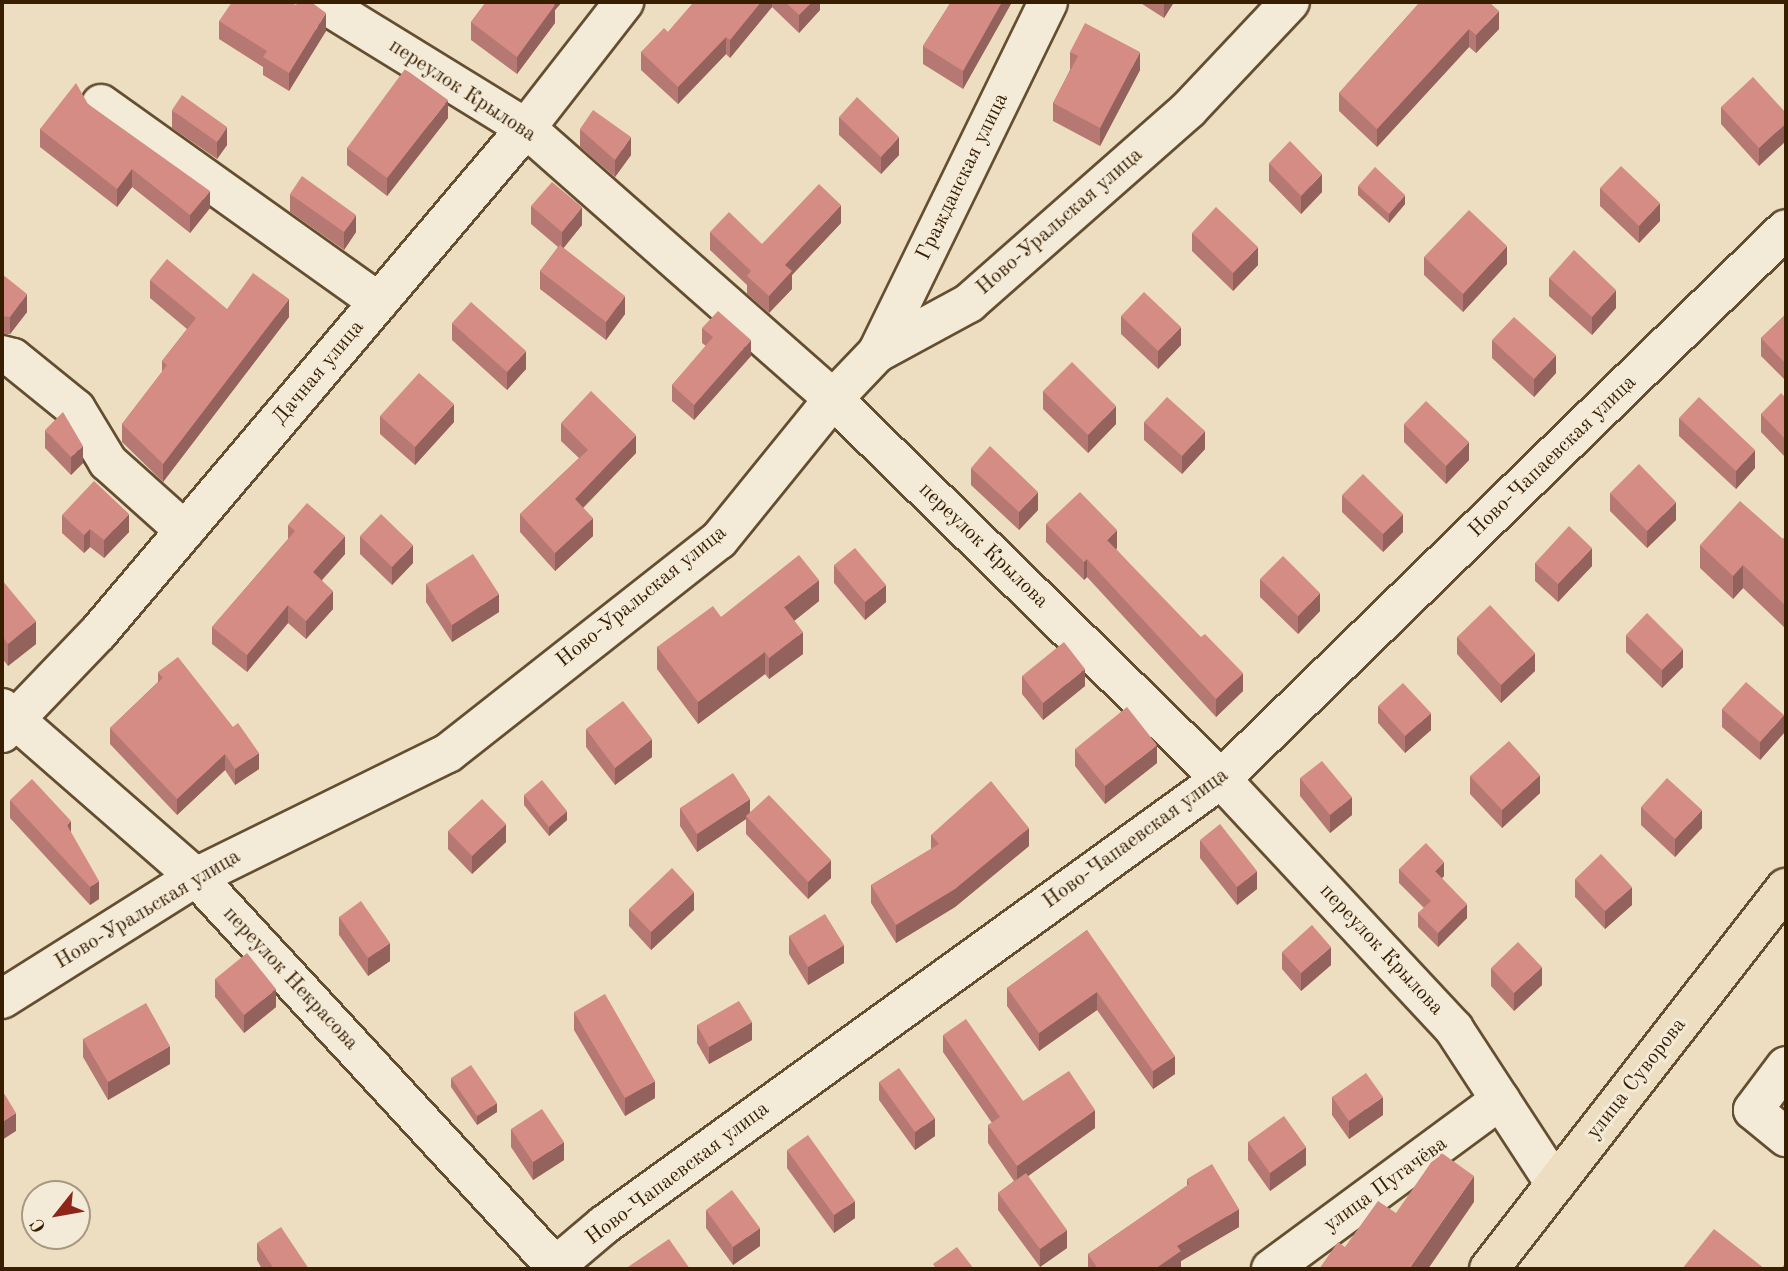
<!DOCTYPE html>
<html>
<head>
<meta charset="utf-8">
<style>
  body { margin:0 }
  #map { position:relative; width:1788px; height:1271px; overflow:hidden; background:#eddec2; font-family:"Old Standard TT",serif }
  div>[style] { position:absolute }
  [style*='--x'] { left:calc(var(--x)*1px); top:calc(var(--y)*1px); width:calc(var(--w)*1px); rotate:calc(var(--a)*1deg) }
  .roads { filter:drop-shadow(2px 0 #644e30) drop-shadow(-2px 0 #644e30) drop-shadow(0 2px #644e30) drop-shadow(0 -2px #644e30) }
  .minor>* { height:38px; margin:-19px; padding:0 19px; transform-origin:19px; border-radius:19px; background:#f3ead7 }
  .major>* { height:38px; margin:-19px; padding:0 19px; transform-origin:19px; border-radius:19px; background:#eddec2 }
  .wall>* { inset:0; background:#b67872 }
  .shaded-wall>* { inset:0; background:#94625c }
  .building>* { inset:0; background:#d48c84 }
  span { translate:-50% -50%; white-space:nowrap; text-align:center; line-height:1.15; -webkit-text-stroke:6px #f3ead7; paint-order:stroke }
  .street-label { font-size:21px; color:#371e00 }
  .frame { position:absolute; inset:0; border:4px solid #371e00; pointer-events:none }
  .north { position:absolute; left:21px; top:1180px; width:70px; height:70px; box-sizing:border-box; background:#f3ead7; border:2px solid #a89881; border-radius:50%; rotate:239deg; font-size:19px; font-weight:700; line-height:28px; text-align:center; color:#371e00 }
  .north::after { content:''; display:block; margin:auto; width:24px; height:32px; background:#8f2418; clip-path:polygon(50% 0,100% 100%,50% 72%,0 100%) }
</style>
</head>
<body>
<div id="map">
  <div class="roads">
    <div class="minor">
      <i style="--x:321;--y:2;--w:241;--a:31.6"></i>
      <i style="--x:526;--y:128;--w:409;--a:41.4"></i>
      <i style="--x:833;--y:399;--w:543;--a:44.4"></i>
      <i style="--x:1221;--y:779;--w:342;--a:47"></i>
      <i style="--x:1454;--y:1029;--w:185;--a:56.9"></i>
      <i style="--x:101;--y:104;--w:341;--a:35.5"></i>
      <i style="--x:877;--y:353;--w:390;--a:-64"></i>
      <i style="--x:2;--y:355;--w:11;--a:15"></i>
      <i style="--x:13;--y:358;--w:81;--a:39"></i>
      <i style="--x:76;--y:409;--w:62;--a:58.9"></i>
      <i style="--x:108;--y:462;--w:103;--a:41.9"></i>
      <i style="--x:2;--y:708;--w:257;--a:41.1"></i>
      <i style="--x:196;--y:877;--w:534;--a:47.28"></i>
      <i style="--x:2;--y:733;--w:139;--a:-46.2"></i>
      <i style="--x:98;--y:633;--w:662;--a:-49.72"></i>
      <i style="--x:526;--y:128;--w:160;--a:-52.1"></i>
      <i style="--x:2;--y:999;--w:229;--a:-32.2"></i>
      <i style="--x:196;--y:877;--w:281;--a:-26.2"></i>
      <i style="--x:448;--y:753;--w:345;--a:-38.2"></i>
      <i style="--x:719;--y:540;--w:181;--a:-51"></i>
      <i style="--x:833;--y:399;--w:64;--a:-46.3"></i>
      <i style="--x:877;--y:353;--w:105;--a:-28.5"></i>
      <i style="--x:969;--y:303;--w:293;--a:-41.4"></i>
      <i style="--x:1189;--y:109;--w:147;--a:-46.7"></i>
      <i style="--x:1786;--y:1066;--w:55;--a:126.9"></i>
      <i style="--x:1753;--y:1110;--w:43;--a:39.3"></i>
      <i style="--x:552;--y:1269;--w:68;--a:-40.2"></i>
      <i style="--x:604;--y:1225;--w:761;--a:-35.86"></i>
      <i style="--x:1221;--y:779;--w:788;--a:-44.23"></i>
      <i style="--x:1271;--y:1269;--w:285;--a:-36.4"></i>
    </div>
    <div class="major">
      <i style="--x:1489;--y:1269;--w:483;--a:-52.1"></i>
    </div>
  </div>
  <div class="wall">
    <i style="clip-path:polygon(486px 2px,562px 2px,555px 10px,555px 23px,517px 74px,471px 40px,471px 22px)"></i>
    <i style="clip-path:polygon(694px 2px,820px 2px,820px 10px,799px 33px,772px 7px,730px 58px,726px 54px,678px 104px,641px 70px,641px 52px,668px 32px)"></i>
    <i style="clip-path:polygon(951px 2px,1012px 2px,963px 89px,923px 64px,923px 46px)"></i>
    <i style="clip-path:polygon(1139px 2px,1174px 2px,1164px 18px)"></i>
    <i style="clip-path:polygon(1420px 2px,1499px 29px,1476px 53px,1469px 47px,1377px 147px,1339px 111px,1339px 93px)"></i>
    <i style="clip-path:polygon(219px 21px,326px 31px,289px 91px,263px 75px,263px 67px,219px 39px)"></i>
    <i style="clip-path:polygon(1070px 52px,1140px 70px,1100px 146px,1053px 121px,1053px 103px,1070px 70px)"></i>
    <i style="clip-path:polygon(88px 104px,210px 208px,190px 233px,132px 187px,117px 207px,40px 147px,40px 129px)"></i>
    <i style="clip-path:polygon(1721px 107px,1786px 113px,1759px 166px,1721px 124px)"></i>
    <i style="clip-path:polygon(172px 110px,227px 145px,217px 159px,172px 128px)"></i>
    <i style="clip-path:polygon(839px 117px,899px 155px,881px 174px,839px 135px)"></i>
    <i style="clip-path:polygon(448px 118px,387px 196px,347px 165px,347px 148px)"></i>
    <i style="clip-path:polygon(580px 129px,631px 155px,615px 177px,580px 147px)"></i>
    <i style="clip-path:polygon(1269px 163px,1322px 192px,1301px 214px,1269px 181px)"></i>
    <i style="clip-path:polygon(1358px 186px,1405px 204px,1389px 223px,1358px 195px)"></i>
    <i style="clip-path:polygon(1600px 188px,1660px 221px,1639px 243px,1600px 206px)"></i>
    <i style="clip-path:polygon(290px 194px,356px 232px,344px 250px,290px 212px)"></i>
    <i style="clip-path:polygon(531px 206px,582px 225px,563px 248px,625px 314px,606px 340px,540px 289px,540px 271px,558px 247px,531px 224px)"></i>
    <i style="clip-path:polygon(841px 223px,792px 275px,792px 289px,769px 313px,747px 294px,747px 285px,710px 250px,710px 232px,762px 244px)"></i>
    <i style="clip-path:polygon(1192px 233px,1258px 265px,1233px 291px,1192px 251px)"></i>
    <i style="clip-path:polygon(1424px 257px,1507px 264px,1463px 312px,1424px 275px)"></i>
    <i style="clip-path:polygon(2px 274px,27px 312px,10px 334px,2px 334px)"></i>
    <i style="clip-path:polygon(1549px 278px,1616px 308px,1592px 335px,1549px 296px)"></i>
    <i style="clip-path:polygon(150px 280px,227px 309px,289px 317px,163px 482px,122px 442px,122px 424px,162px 372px,162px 361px,187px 329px,150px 298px)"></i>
    <i style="clip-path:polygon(1786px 314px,1786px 381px,1761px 356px,1761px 338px)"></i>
    <i style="clip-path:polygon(1121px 316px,1181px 345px,1158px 369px,1121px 334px)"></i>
    <i style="clip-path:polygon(452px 323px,526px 369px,507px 390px,452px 340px)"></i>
    <i style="clip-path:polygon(702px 328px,751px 356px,694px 420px,672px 401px,672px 385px,706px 346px,702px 343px)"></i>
    <i style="clip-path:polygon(1492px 340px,1556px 373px,1534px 397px,1492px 358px)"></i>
    <i style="clip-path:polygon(1043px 391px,1116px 424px,1088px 453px,1043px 409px)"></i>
    <i style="clip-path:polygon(1786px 398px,1786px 458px,1761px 432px,1761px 414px)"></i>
    <i style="clip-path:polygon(380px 416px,454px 422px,415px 465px,380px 434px)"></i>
    <i style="clip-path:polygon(1679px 418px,1755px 468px,1736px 489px,1679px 436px)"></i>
    <i style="clip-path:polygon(1144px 422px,1205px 449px,1182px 474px,1144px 440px)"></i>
    <i style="clip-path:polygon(561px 423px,636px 453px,583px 508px,593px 536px,555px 571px,520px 532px,520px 514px,579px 458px,561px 441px)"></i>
    <i style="clip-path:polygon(1404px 424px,1469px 460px,1446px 484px,1404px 442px)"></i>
    <i style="clip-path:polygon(45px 430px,83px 463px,71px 475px,45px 448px)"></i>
    <i style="clip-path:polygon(971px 468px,1038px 510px,1019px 530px,971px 485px)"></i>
    <i style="clip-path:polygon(1610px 493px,1676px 520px,1647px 548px,1610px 511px)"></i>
    <i style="clip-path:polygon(1342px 495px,1403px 532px,1383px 552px,1342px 512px)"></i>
    <i style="clip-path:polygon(62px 515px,129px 532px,104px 558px,90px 547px,84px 553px,62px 533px)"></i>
    <i style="clip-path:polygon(1046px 524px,1117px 548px,1116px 549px,1243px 691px,1216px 717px,1087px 577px,1084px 580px,1046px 542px)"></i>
    <i style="clip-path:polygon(288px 525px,345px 554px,322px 580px,333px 609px,306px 639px,288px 623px,247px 672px,212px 644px,212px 627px,288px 539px)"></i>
    <i style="clip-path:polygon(1786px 535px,1786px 629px,1743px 588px,1733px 599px,1700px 568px,1700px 545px,1783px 539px)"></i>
    <i style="clip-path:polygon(360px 536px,413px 563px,392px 585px,360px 554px)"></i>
    <i style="clip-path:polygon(1535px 563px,1592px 566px,1558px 602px,1535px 581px)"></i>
    <i style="clip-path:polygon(834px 565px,886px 602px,865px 620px,834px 583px)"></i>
    <i style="clip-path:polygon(1260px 579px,1320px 611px,1298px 634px,1260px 597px)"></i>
    <i style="clip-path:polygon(2px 580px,36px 644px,8px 666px,2px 658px)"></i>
    <i style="clip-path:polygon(426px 584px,499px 612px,452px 642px,426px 602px)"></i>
    <i style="clip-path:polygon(819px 601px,794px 621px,803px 654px,769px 679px,765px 674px,698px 724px,657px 669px,657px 647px,721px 617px)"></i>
    <i style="clip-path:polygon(1626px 635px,1683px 667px,1662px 688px,1626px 652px)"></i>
    <i style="clip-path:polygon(1457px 637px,1535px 671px,1501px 703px,1457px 654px)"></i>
    <i style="clip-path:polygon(158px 672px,259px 769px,235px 785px,225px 770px,177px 815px,110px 744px,110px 728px,158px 682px)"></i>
    <i style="clip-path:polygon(1022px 676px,1085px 686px,1043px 720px,1022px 694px)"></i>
    <i style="clip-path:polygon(1378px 706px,1431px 730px,1405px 753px,1378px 723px)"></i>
    <i style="clip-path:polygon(1722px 709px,1784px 733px,1760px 760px,1722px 727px)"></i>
    <i style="clip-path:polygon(586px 729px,652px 757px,615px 785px,586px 747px)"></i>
    <i style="clip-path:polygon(1075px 749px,1157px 763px,1105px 804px,1075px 766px)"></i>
    <i style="clip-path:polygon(1470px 776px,1540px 793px,1502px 828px,1470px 794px)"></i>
    <i style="clip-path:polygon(1300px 778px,1352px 815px,1330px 833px,1300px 796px)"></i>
    <i style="clip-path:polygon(524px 795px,567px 820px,549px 836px,524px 805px)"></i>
    <i style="clip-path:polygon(10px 800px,71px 834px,99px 899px,90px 905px,10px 818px)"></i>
    <i style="clip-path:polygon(1641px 807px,1702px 828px,1675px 857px,1641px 825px)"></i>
    <i style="clip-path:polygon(680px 808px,750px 813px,831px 878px,808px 899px,746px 834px,746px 819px,697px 852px,680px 826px)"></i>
    <i style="clip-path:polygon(448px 831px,506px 842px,472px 874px,448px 849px)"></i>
    <i style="clip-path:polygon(931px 835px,1029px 846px,955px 907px,896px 943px,871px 903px,871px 885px,931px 849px)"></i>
    <i style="clip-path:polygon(1200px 840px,1257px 889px,1237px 905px,1200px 858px)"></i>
    <i style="clip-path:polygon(1399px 869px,1444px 876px,1442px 878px,1467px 918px,1438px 947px,1418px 927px,1418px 913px,1424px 908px,1399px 883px)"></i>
    <i style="clip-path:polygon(1575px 879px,1632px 905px,1605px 929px,1575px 897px)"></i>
    <i style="clip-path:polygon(629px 909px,694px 910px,651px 950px,629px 926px)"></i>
    <i style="clip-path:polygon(339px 917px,390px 961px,368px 976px,339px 935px)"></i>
    <i style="clip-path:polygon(1087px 930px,1175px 1074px,1153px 1089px,1097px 1010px,1039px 1051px,1007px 1006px,1007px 988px)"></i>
    <i style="clip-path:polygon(789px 936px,844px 963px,808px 985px,789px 954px)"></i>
    <i style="clip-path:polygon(1282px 952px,1331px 965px,1301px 991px,1282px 969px)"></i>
    <i style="clip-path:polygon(1491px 968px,1542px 985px,1514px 1011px,1491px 986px)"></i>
    <i style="clip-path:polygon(215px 979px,276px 1007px,244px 1033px,215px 997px)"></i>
    <i style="clip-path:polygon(574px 1012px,655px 1098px,625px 1116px,574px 1030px)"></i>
    <i style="clip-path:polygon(697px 1025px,752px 1040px,709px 1064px,697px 1043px)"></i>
    <i style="clip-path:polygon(943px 1035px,1023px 1101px,1095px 1128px,1028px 1176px,1067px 1248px,1040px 1267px,998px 1210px,998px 1193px,1014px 1181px,988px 1143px,988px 1125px,992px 1123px,943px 1052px)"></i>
    <i style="clip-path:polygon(83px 1039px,170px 1064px,108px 1100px,83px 1057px)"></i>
    <i style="clip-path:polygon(451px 1078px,497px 1112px,477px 1125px,451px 1087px)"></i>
    <i style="clip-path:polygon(879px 1082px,935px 1136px,915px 1150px,879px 1100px)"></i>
    <i style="clip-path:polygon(1332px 1097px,1383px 1115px,1349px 1139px,1332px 1115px)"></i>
    <i style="clip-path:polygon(511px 1129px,564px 1160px,533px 1180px,511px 1147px)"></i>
    <i style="clip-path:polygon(1248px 1142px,1306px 1165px,1270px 1191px,1248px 1160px)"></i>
    <i style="clip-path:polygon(787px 1150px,855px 1218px,834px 1233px,787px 1168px)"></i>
    <i style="clip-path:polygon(1187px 1179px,1239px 1227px,1181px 1261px,1181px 1269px,1088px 1269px,1088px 1254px,1187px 1186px)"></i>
    <i style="clip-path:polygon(706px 1210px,760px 1246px,733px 1265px,706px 1228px)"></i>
    <i style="clip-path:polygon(257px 1243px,309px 1269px,262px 1269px,257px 1260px)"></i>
  </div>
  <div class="shaded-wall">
    <i style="clip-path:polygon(549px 2px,562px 2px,555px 10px,555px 23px,517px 74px,517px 57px)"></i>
    <i style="clip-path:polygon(761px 2px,772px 2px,772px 7px,730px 58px,730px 40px)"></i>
    <i style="clip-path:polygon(812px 2px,820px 2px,820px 10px,799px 33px,799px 15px)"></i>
    <i style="clip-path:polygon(1002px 2px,1012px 2px,963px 89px,963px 71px)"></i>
    <i style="clip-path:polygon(1164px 2px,1174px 2px,1164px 18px)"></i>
    <i style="clip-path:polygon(1499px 11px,1499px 29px,1476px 53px,1476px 35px)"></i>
    <i style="clip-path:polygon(326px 13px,326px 31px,289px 91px,289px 73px)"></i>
    <i style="clip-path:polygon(1469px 29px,1469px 47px,1377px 147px,1377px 129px)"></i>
    <i style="clip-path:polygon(726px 37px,726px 54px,678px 104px,678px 87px)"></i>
    <i style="clip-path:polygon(1140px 52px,1140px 70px,1100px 146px,1100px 128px)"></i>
    <i style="clip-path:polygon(448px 100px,448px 118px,387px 196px,387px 178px)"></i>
    <i style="clip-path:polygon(1786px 123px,1786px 141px,1759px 166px,1759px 148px)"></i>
    <i style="clip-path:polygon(227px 127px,227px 145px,217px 159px,217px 142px)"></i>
    <i style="clip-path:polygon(631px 137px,631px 155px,615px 177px,615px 160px)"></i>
    <i style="clip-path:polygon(899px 137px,899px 155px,881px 174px,881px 157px)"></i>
    <i style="clip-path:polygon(132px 169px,132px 187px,117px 207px,117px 189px)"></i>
    <i style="clip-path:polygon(1322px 174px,1322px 192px,1301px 214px,1301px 196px)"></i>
    <i style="clip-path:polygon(210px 191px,210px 208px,190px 233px,190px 215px)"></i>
    <i style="clip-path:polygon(1405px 195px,1405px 204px,1389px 223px,1389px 214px)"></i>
    <i style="clip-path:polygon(1660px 203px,1660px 221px,1639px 243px,1639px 226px)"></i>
    <i style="clip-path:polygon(841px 205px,841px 223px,792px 275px,792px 289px,769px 313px,769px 296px,785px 265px)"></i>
    <i style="clip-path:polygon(582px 207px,582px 225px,562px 250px,562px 232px)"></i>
    <i style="clip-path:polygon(356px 215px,356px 232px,344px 250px,344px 232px)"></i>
    <i style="clip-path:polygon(1507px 246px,1507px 264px,1463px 312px,1463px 294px)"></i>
    <i style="clip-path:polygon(1258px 247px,1258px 265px,1233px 291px,1233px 273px)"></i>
    <i style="clip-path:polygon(1616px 290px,1616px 308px,1592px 335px,1592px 317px)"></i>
    <i style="clip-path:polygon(27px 294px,27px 312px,10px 334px,10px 317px)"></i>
    <i style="clip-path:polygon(625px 296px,625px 314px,606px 340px,606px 322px)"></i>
    <i style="clip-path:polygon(289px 299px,289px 317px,163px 482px,163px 464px)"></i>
    <i style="clip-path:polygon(1181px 327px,1181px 345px,1158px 369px,1158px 351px)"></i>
    <i style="clip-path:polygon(751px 340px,751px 356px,694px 420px,694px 405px)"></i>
    <i style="clip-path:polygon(526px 351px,526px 369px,507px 390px,507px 372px)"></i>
    <i style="clip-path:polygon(1556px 355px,1556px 373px,1534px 397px,1534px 379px)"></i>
    <i style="clip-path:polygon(454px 404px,454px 422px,415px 465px,415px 447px)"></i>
    <i style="clip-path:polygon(1116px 406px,1116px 424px,1088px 453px,1088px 435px)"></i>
    <i style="clip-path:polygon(1205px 431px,1205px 449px,1182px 474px,1182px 456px)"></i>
    <i style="clip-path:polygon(636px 435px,636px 453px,575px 516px,575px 499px)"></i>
    <i style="clip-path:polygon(1469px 442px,1469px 460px,1446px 484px,1446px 466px)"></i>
    <i style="clip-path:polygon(83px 446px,83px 463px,71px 475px,71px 457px)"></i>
    <i style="clip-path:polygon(1755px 450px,1755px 468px,1736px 489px,1736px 471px)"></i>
    <i style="clip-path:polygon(1038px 492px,1038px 510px,1019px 530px,1019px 512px)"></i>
    <i style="clip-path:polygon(1676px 502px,1676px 520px,1647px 548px,1647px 531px)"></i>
    <i style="clip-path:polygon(129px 514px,129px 532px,104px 558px,104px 540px)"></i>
    <i style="clip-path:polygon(1403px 514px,1403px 532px,1383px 552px,1383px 534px)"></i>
    <i style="clip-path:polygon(593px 518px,593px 536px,555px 571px,555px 553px)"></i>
    <i style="clip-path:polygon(90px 529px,90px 547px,84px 553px,84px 535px)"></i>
    <i style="clip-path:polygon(1117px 530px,1117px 548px,1107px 557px,1107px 540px)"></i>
    <i style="clip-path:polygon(345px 536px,345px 554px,313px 590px,313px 572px)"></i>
    <i style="clip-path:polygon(413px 545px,413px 563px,392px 585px,392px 567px)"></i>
    <i style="clip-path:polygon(1592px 548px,1592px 566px,1558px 602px,1558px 584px)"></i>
    <i style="clip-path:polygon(1087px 559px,1087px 577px,1084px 580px,1084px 562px)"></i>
    <i style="clip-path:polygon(1743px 565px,1743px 588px,1733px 599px,1733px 576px)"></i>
    <i style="clip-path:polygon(819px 580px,819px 601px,784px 629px,784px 607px)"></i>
    <i style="clip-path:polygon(886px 585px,886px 602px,865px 620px,865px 602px)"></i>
    <i style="clip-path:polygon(333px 591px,333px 609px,306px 639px,306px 621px)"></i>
    <i style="clip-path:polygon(1320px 593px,1320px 611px,1298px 634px,1298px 616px)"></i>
    <i style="clip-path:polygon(499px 594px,499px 612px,452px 642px,452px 625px)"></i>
    <i style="clip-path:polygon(288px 605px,288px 623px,247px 672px,247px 655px)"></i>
    <i style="clip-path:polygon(36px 621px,36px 644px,8px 666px,8px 644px)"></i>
    <i style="clip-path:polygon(803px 632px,803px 654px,769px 679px,769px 658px)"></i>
    <i style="clip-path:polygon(1683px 649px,1683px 667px,1662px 688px,1662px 670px)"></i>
    <i style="clip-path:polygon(765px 652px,765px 674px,698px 724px,698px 702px)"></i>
    <i style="clip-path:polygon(1535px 653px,1535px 671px,1501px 703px,1501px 685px)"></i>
    <i style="clip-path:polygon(1085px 669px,1085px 686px,1043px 720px,1043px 703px)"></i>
    <i style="clip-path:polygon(1243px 673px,1243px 691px,1216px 717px,1216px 699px)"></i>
    <i style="clip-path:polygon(1431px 713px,1431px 730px,1405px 753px,1405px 736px)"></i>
    <i style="clip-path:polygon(1784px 715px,1784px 733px,1760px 760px,1760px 742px)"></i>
    <i style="clip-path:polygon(652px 739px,652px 757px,615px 785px,615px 768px)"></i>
    <i style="clip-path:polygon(1157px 745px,1157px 763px,1105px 804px,1105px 786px)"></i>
    <i style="clip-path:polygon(259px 753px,259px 769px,235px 785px,235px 769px)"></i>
    <i style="clip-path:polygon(225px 754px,225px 770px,177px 815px,177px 799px)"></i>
    <i style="clip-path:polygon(1540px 775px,1540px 793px,1502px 828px,1502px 810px)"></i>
    <i style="clip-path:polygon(1352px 797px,1352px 815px,1330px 833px,1330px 815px)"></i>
    <i style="clip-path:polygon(750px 799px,750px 817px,746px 816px,746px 819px,697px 852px,697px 834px)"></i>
    <i style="clip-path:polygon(1702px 810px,1702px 828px,1675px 857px,1675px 839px)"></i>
    <i style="clip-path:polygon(567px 811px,567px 820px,549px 836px,549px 827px)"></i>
    <i style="clip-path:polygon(71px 821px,71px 839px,67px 825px)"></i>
    <i style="clip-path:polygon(506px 824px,506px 842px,472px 874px,472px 856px)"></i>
    <i style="clip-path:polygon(1029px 828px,1029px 846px,955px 907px,896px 943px,896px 925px)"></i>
    <i style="clip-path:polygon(831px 860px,831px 878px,808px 899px,808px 882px)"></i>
    <i style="clip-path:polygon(1444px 862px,1444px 876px,1435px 885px,1435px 871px)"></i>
    <i style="clip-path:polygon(1257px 871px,1257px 889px,1237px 905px,1237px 887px)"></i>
    <i style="clip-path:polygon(99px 881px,99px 899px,90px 905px,90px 887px)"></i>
    <i style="clip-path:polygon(1632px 887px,1632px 905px,1605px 929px,1605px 911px)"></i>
    <i style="clip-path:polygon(694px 892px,694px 910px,651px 950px,651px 932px)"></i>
    <i style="clip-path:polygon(1467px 904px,1467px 918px,1438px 947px,1438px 933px)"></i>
    <i style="clip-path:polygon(390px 943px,390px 961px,368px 976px,368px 958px)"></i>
    <i style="clip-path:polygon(844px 945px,844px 963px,808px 985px,808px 967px)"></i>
    <i style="clip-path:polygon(1331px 947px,1331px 965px,1301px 991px,1301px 973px)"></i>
    <i style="clip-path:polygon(1542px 967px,1542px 985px,1514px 1011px,1514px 993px)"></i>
    <i style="clip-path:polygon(276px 989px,276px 1007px,244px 1033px,244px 1015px)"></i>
    <i style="clip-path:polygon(1097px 992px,1097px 1010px,1039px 1051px,1039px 1033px)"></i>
    <i style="clip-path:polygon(752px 1022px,752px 1040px,709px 1064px,709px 1047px)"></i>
    <i style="clip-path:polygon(170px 1046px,170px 1064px,108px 1100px,108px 1082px)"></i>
    <i style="clip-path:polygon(1175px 1056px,1175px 1074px,1153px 1089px,1153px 1071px)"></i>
    <i style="clip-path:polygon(655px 1081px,655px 1098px,625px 1116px,625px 1098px)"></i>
    <i style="clip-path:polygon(1383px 1097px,1383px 1115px,1349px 1139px,1349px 1121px)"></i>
    <i style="clip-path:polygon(497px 1103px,497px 1112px,477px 1125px,477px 1116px)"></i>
    <i style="clip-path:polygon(1095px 1110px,1095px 1128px,1017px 1184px,1017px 1166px)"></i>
    <i style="clip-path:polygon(16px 1113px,16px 1131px,2px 1140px,2px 1122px)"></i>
    <i style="clip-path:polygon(935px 1118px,935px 1136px,915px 1150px,915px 1132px)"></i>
    <i style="clip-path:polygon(564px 1142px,564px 1160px,533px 1180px,533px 1162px)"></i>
    <i style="clip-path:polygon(1306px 1147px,1306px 1165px,1270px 1191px,1270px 1173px)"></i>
    <i style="clip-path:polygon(1474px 1176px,1474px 1202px,1428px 1269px,1409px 1269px)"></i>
    <i style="clip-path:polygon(855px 1201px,855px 1218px,834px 1233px,834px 1215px)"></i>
    <i style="clip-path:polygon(1239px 1209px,1239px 1227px,1181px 1261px,1181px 1269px,1155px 1269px,1177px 1246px)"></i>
    <i style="clip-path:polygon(760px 1228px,760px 1246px,733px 1265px,733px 1247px)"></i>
    <i style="clip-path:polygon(1067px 1230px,1067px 1248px,1040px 1267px,1040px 1249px)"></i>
  </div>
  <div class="building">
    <i style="clip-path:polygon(232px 2px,290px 2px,296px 5px,298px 2px,311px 2px,326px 13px,289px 73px,263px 57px,267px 51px,219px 21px)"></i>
    <i style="clip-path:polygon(486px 2px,551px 2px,555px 5px,517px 57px,471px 22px)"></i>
    <i style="clip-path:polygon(694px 2px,761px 2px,730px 40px,726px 37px,678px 87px,641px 52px,664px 28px,668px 32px)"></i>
    <i style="clip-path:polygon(785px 2px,812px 2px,799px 15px)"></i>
    <i style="clip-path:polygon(951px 2px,1002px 2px,963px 71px,923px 46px)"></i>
    <i style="clip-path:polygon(1420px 2px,1489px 2px,1499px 11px,1476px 35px,1469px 29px,1377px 129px,1339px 93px)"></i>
    <i style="clip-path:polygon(1085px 23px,1140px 52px,1100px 128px,1053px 103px,1078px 56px,1070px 52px)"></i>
    <i style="clip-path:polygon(405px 69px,448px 100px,387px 178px,347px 148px)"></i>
    <i style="clip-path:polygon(1753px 77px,1786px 113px,1786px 123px,1759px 148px,1721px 107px)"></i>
    <i style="clip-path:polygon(76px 83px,88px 104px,210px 191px,190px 215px,132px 169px,117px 189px,40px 129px)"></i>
    <i style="clip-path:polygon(182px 95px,227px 127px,217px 142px,172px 110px)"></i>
    <i style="clip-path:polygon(857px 97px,899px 137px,881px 157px,839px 117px)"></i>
    <i style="clip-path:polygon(593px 110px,631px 137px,615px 160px,580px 129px)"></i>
    <i style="clip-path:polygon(1290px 141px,1322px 174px,1301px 196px,1269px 163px)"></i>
    <i style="clip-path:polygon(1621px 166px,1660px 203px,1639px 226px,1600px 188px)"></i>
    <i style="clip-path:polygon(1375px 167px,1405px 195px,1389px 214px,1358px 186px)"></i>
    <i style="clip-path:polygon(302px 176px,356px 215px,344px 232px,290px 194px)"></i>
    <i style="clip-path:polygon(552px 182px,582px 207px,562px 232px,531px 206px)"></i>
    <i style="clip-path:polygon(819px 184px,841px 205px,785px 265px,792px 271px,769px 296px,747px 276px,751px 271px,710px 232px,729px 212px,762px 244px)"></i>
    <i style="clip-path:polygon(1216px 207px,1258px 247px,1233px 273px,1192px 233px)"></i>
    <i style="clip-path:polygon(1469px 210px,1507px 246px,1463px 294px,1424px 257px)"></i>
    <i style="clip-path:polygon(560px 245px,625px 296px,606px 322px,540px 271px)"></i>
    <i style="clip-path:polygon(1574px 250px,1616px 290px,1592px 317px,1549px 278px)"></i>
    <i style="clip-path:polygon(167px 259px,227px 309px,253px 273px,289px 299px,163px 464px,122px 424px,167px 365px,162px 361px,196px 318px,150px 280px)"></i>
    <i style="clip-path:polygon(2px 274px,27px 294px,10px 317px,2px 316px)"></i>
    <i style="clip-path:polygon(1144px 292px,1181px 327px,1158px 351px,1121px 316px)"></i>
    <i style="clip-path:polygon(471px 302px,526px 351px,507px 372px,452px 323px)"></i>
    <i style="clip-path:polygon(718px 311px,751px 340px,694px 405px,672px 385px,713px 337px,702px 328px)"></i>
    <i style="clip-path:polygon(1786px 314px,1786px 364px,1761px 338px)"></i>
    <i style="clip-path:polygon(1514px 317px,1556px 355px,1534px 379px,1492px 340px)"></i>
    <i style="clip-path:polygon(1072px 362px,1116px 406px,1088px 435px,1043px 391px)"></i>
    <i style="clip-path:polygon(419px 373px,454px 404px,415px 447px,380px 416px)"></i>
    <i style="clip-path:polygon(591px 391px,636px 435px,575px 499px,593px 518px,555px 553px,520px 514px,588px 450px,561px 423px)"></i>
    <i style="clip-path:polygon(1781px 393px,1786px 398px,1786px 440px,1761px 414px)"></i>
    <i style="clip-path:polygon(1167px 397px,1205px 431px,1182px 456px,1144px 422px)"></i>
    <i style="clip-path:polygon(1699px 397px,1755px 450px,1736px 471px,1679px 418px)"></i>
    <i style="clip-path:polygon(1426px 401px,1469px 442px,1446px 466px,1404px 424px)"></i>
    <i style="clip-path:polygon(63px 412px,83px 446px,71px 457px,45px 430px)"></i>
    <i style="clip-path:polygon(990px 446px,1038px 492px,1019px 512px,971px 468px)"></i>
    <i style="clip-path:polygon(1639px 464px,1676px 502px,1647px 531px,1610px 493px)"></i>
    <i style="clip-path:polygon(1363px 474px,1403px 514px,1383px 534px,1342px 495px)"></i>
    <i style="clip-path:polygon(94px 481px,129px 514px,104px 540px,90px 529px,84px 535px,62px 515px)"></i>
    <i style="clip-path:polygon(1080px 492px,1117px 530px,1107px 540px,1201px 637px,1205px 634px,1243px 673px,1216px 699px,1087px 559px,1084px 562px,1046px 524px)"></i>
    <i style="clip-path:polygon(1740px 501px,1783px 539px,1786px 535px,1786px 606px,1743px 565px,1733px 576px,1700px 545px)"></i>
    <i style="clip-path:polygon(307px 503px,345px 536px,313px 572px,333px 591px,306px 621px,288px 605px,247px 655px,212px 627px,295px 531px,288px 525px)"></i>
    <i style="clip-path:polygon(381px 514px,413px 545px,392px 567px,360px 536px)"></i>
    <i style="clip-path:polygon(1569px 526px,1592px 548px,1558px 584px,1535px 563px)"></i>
    <i style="clip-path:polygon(855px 548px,886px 585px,865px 602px,834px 565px)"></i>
    <i style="clip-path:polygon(473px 554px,499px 594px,452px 625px,426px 584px)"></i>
    <i style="clip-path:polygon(799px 555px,819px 580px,784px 607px,803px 632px,769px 658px,765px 652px,698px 702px,657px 647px,713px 606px,721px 617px)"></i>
    <i style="clip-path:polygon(1283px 556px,1320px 593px,1298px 616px,1260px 579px)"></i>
    <i style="clip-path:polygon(2px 580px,36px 621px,8px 644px,2px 636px)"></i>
    <i style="clip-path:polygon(1490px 605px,1535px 653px,1501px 685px,1457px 637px)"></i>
    <i style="clip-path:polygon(1647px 613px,1683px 649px,1662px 670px,1626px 635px)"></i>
    <i style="clip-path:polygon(1064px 642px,1085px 669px,1043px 703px,1022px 676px)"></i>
    <i style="clip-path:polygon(178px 657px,233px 727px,238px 723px,259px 753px,235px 769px,225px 754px,177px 799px,110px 728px,163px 678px,158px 672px)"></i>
    <i style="clip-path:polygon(1746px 682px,1784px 715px,1760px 742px,1722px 709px)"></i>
    <i style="clip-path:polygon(1403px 683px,1431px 713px,1405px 736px,1378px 706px)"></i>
    <i style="clip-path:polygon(623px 701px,652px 739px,615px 768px,586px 729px)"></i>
    <i style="clip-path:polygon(1127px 707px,1157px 745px,1105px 786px,1075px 749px)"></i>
    <i style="clip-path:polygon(1509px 741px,1540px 775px,1502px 810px,1470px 776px)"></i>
    <i style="clip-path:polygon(1322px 761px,1352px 797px,1330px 815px,1300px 778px)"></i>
    <i style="clip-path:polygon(733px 773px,750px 799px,697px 834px,680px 808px)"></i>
    <i style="clip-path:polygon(1667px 778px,1702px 810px,1675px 839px,1641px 807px)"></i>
    <i style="clip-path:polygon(32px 779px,71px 821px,67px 825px,99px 881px,90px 887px,10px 800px)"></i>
    <i style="clip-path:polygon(542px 780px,567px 811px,549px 827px,524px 795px)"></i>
    <i style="clip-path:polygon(991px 781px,1029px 828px,955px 889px,896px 925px,871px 885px,939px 844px,931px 835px)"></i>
    <i style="clip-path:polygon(769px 795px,831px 860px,808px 882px,746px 816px)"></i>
    <i style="clip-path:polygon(482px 799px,506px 824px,472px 856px,448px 831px)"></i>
    <i style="clip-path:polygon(1220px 824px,1257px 871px,1237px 887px,1200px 840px)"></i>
    <i style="clip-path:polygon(1426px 843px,1444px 862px,1435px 871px,1467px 904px,1438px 933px,1418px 913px,1431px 901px,1399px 869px)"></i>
    <i style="clip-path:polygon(1601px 854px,1632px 887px,1605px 911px,1575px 879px)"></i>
    <i style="clip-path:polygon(672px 868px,694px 892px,651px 932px,629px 909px)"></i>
    <i style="clip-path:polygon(361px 901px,390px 943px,368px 958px,339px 917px)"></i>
    <i style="clip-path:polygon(825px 914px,844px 945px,808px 967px,789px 936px)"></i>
    <i style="clip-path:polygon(1312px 925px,1331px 947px,1301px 973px,1282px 952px)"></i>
    <i style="clip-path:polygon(1087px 930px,1175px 1056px,1153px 1071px,1097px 992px,1039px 1033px,1007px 988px)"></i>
    <i style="clip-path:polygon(1518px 942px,1542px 967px,1514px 993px,1491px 968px)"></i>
    <i style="clip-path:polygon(247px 953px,276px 989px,244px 1015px,215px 979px)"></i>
    <i style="clip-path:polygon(605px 994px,655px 1081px,625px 1098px,574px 1012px)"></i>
    <i style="clip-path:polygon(739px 1001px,752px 1022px,709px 1047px,697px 1025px)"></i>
    <i style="clip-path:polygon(146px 1003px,170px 1046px,108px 1082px,83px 1039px)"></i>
    <i style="clip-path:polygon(966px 1019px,1023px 1101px,1069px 1071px,1095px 1110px,1017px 1166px,988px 1125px,1000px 1117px,943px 1035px)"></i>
    <i style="clip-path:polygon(471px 1065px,497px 1103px,477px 1116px,451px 1078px)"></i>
    <i style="clip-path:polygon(899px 1068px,935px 1118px,915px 1132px,879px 1082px)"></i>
    <i style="clip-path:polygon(1366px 1073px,1383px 1097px,1349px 1121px,1332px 1097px)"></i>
    <i style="clip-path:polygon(2px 1090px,16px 1113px,2px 1122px)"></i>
    <i style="clip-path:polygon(542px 1109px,564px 1142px,533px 1162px,511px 1129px)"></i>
    <i style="clip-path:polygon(1284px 1116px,1306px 1147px,1270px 1173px,1248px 1142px)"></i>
    <i style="clip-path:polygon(808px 1135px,855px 1201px,834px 1215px,787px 1150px)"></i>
    <i style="clip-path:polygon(1439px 1151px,1474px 1176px,1409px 1269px,1319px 1269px,1338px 1242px,1345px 1247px,1378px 1201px,1396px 1213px)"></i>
    <i style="clip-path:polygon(1212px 1164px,1239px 1209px,1177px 1246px,1181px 1251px,1155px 1269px,1098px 1269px,1088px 1254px,1189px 1184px,1187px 1179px)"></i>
    <i style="clip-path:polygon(1026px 1173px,1067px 1230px,1040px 1249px,998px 1193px)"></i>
    <i style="clip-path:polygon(732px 1190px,760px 1228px,733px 1247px,706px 1210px)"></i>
    <i style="clip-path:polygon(281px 1227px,309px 1269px,274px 1269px,257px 1243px)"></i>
    <i style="clip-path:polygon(1714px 1229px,1765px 1269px,1682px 1269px)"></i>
    <i style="clip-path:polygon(669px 1239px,690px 1269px,625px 1269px)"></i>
    <i style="clip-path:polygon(957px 1247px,974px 1269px,936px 1269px,933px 1264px)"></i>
    <i style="clip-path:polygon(1786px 1262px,1786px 1269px,1781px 1269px)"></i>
  </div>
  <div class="street-label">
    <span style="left:462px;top:91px;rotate:33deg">переулок Крылова</span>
    <span style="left:963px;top:177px;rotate:-64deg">Гражданская улица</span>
    <span style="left:1060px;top:222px;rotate:-41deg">Ново-Уральская улица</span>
    <span style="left:319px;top:373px;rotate:-50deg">Дачная улица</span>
    <span style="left:1553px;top:457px;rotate:-44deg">Ново-Чапаевская улица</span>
    <span style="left:983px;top:546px;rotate:44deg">переулок Крылова</span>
    <span style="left:642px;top:597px;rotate:-39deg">Ново-Уральская улица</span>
    <span style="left:1136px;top:839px;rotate:-36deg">Ново-Чапаевская улица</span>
    <span style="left:148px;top:910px;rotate:-31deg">Ново-Уральская улица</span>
    <span style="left:1381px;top:950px;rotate:47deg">переулок Крылова</span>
    <span style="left:290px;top:979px;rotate:47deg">переулок Некрасова</span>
    <span style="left:1637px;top:1079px;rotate:-52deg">улица Суворова</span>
    <span style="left:678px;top:1174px;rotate:-37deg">Ново-Чапаевская улица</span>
    <span style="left:1386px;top:1185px;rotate:-36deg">улица Пугачёва</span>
  </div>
  <div class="frame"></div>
  <div class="north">С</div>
</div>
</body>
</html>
